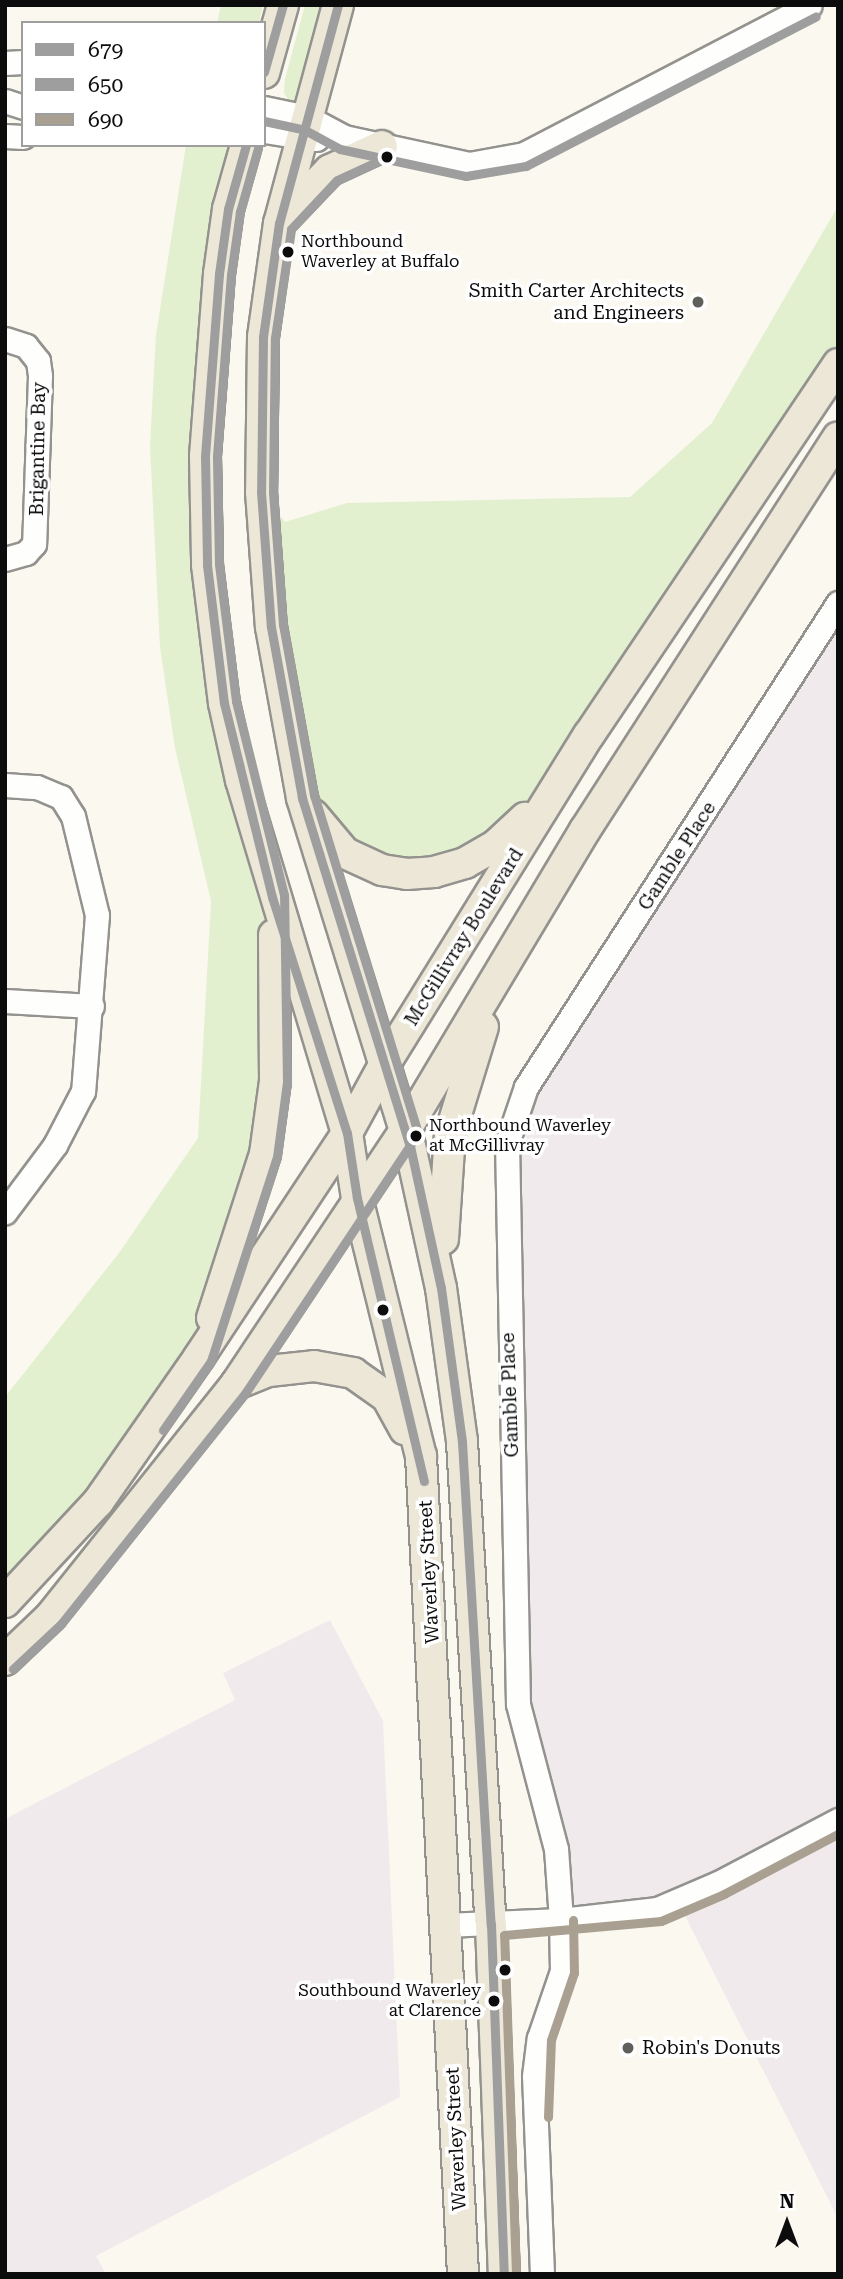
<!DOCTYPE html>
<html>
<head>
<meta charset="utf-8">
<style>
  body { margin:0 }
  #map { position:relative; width:843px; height:2279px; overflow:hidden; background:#faf8ef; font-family:"Roboto Serif",serif }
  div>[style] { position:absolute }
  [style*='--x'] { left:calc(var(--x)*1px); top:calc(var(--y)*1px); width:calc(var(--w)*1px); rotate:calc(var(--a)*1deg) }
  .industrial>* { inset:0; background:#f1eaed }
  .green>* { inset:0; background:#e2f0cf }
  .roads { filter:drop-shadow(2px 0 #93928e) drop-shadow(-2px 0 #93928e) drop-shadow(0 2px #93928e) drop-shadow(0 -2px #93928e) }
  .minor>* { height:23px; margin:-11.5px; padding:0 11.5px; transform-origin:11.5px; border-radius:11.5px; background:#fefefd }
  .major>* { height:30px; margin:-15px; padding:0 15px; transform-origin:15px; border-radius:15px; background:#ece7d7 }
  .bus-1>* { height:9px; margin:-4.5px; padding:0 4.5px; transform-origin:4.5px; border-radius:4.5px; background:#9e9e9e }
  .bus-2>* { height:9px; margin:-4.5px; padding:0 4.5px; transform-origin:4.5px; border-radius:4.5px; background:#9e9e9e }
  .bus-3>* { height:9px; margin:-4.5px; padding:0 4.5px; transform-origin:4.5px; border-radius:4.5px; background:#aaa091 }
  .dots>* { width:19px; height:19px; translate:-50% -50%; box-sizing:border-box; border:4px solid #fff; border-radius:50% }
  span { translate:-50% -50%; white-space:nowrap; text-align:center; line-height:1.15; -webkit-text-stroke:7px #fff; paint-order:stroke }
  .bus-label { font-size:17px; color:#0c0c0c }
  .left { translate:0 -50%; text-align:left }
  .right { translate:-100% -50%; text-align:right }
  .poi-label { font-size:19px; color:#0c0c0c }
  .street-label { font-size:19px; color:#0c0c0c }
  .frame { position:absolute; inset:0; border:7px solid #0c0c0c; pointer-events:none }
  .legend { position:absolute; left:21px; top:21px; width:245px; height:126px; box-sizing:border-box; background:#fff; border:2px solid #9e9e9e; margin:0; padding:9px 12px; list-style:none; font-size:21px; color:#0c0c0c }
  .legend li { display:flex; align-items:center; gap:14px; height:35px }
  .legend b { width:35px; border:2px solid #9e9e9e }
  .north { position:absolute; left:752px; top:2188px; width:70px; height:70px; -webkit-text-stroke:5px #fff; paint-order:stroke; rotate:0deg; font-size:19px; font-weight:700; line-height:28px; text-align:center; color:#0c0c0c }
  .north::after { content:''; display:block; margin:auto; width:24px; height:32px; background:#0c0c0c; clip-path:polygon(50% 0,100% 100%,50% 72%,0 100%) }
</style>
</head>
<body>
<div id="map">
  <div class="industrial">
    <i style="clip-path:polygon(838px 603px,838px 2218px,683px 1912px,686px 1897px,561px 1920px,518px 1704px,513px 1115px)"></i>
    <i style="clip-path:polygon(330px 1620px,383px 1721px,400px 2097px,96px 2256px,106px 2274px,5px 2274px,5px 1819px,235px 1700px,223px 1673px)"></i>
  </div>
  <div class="green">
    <i style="clip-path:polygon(221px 5px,263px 5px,259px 23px,217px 23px)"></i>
    <i style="clip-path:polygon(305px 5px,329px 5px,302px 96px,291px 104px,284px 93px,285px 79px)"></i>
    <i style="clip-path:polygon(186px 145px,246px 145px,207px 565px,272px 897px,275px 1081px,199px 1357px,5px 1602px,5px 1397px,119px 1253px,198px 1138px,211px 901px,175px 748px,160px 647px,150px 445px,156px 335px)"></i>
    <i style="clip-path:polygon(838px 206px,838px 364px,589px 735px,496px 845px,382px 870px,302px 798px,261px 492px,285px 522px,347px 503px,630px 497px,712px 423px)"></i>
  </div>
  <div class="roads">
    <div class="minor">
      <i style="--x:5;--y:63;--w:18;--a:-3"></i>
      <i style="--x:5;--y:101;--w:19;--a:18"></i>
      <i style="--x:264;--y:108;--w:44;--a:11.8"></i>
      <i style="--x:307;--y:117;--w:42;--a:28.4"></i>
      <i style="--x:344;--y:137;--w:128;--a:12.2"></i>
      <i style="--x:469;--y:164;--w:56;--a:-10.3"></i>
      <i style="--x:524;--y:154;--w:322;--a:-27.5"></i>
      <i style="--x:264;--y:131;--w:53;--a:8.7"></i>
      <i style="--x:5;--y:136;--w:18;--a:3"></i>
      <i style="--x:5;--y:339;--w:22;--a:18"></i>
      <i style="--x:26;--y:346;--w:19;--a:51"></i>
      <i style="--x:38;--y:361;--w:15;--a:82"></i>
      <i style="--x:40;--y:376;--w:168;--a:92"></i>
      <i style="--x:34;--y:544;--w:12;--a:132"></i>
      <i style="--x:26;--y:553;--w:22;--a:164"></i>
      <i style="--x:5;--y:785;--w:32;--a:4"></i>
      <i style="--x:37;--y:787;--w:26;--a:23"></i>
      <i style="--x:61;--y:797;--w:22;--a:58"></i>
      <i style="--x:73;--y:816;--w:102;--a:76.4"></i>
      <i style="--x:97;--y:915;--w:177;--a:94.5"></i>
      <i style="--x:83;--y:1091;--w:61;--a:117.4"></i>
      <i style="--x:55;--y:1145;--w:84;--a:126.7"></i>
      <i style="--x:5;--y:1001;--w:87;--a:3.3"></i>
      <i style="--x:445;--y:1925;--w:116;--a:-2.5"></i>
      <i style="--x:561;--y:1920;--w:97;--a:-6.5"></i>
      <i style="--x:657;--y:1909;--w:66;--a:-23.1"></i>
      <i style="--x:718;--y:1883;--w:136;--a:-27.7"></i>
      <i style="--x:542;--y:2274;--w:198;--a:-92.3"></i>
      <i style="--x:534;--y:2076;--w:38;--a:-83"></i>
      <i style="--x:539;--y:2038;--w:71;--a:-71.1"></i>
      <i style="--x:562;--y:1971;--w:51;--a:-91.1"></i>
      <i style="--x:561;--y:1920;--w:71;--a:-94"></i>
      <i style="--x:556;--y:1849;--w:150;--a:-104.7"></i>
      <i style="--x:518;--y:1704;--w:561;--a:-91.12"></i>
      <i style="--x:507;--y:1143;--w:59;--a:-71.3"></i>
      <i style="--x:526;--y:1087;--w:576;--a:-57.19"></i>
    </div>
    <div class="major">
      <i style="--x:338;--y:5;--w:226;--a:105.1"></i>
      <i style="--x:279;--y:223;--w:115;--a:98"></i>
      <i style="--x:263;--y:337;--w:155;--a:90.7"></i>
      <i style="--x:261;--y:492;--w:135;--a:85.8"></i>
      <i style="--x:271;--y:627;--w:174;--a:79.7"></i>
      <i style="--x:302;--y:798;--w:364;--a:72.8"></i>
      <i style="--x:410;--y:1146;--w:145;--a:77.7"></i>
      <i style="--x:441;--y:1288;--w:155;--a:82.2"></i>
      <i style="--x:462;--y:1442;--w:483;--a:86.6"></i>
      <i style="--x:491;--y:1924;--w:350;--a:87.9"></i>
      <i style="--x:264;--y:73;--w:71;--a:-74.4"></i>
      <i style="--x:246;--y:145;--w:66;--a:105.7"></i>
      <i style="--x:228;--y:209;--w:66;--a:97.9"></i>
      <i style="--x:219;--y:274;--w:183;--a:94.4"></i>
      <i style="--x:205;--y:456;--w:109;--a:88.9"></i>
      <i style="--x:207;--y:565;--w:139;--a:83"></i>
      <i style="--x:224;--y:703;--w:79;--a:77.6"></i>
      <i style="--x:241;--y:780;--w:369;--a:73.3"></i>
      <i style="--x:347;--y:1133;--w:66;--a:81.3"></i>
      <i style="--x:357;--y:1198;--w:266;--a:76.1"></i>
      <i style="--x:421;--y:1456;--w:819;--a:87.06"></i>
      <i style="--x:282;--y:220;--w:69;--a:-46.2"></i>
      <i style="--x:330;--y:170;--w:57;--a:-24.8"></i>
      <i style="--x:313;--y:815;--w:50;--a:49.9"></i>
      <i style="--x:345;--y:853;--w:41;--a:24.7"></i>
      <i style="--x:382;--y:870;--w:25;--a:9"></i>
      <i style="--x:407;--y:874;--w:27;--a:-4"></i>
      <i style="--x:434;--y:872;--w:32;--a:-16"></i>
      <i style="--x:465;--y:863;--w:36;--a:-30"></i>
      <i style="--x:496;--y:845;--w:40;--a:-43"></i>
      <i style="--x:443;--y:1239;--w:105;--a:-86.2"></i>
      <i style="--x:450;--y:1134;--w:112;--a:-72.9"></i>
      <i style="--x:212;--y:1318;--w:172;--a:-72.1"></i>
      <i style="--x:265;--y:1154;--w:74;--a:-82.2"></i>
      <i style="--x:275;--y:1081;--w:146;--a:-90.4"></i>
      <i style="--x:236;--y:1384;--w:35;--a:-22"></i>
      <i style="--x:269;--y:1371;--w:45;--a:-6.3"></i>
      <i style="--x:314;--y:1366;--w:40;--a:10"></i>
      <i style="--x:353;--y:1373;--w:42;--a:35.2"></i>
      <i style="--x:387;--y:1397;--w:37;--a:61"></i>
      <i style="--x:5;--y:1602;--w:137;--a:-47.1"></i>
      <i style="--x:98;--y:1502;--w:177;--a:-55.1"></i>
      <i style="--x:199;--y:1357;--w:268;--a:-56.5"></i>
      <i style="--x:347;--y:1133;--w:77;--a:-61.4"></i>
      <i style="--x:384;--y:1065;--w:388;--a:-58.2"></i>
      <i style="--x:589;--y:735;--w:447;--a:-56.1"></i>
      <i style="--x:5;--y:1660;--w:64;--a:-43.7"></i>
      <i style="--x:51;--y:1616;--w:297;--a:-51.4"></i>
      <i style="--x:236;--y:1384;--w:306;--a:-56.3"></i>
      <i style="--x:406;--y:1129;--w:348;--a:-59.1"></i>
      <i style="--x:585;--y:830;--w:467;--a:-57.2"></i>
    </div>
  </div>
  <div class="bus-1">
    <i style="--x:338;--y:5;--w:226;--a:105.1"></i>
    <i style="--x:279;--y:223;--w:115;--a:98"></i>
    <i style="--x:263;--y:337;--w:155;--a:90.7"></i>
    <i style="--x:261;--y:492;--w:135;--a:85.8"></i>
    <i style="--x:271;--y:627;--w:174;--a:79.7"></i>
    <i style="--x:302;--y:798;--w:364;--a:72.8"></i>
    <i style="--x:410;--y:1146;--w:145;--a:77.7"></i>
    <i style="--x:441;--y:1288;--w:155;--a:82.2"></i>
    <i style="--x:462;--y:1442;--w:483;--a:86.6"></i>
    <i style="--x:491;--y:1924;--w:350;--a:87.9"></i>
    <i style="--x:264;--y:72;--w:70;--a:-74.2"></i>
    <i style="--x:246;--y:145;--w:66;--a:105.7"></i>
    <i style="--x:228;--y:209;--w:66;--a:97.9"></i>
    <i style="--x:219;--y:274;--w:183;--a:94.4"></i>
    <i style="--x:205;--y:456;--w:109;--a:88.9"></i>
    <i style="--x:207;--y:565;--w:139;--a:83"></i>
    <i style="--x:224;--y:703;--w:200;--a:76.1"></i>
    <i style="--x:272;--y:897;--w:248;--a:72.4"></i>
    <i style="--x:347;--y:1133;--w:66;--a:81.3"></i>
    <i style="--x:357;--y:1198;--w:291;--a:76.7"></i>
  </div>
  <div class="bus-2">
    <i style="--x:264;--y:121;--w:40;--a:12"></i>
    <i style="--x:303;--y:129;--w:42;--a:28.4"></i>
    <i style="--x:340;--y:149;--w:129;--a:12.1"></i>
    <i style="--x:466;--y:176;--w:61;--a:-9.5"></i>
    <i style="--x:526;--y:166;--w:326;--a:-27.3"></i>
    <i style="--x:163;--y:1430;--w:84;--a:-55.2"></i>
    <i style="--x:211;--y:1361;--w:214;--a:-72.1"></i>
    <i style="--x:277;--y:1157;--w:76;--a:-82.4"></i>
    <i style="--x:287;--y:1082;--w:187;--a:-90.9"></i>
    <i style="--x:284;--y:895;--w:200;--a:-103.9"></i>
    <i style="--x:236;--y:701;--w:138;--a:-97.1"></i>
    <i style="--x:219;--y:564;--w:108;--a:-91.1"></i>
    <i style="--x:217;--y:456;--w:182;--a:-85.6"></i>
    <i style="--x:231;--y:275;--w:64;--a:-81.9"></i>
    <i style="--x:240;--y:212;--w:66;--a:-74.3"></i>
    <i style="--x:13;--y:1669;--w:66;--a:-43.2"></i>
    <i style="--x:61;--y:1624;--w:297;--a:-51.4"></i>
    <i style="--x:246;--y:1392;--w:311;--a:-56.4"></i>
    <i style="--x:418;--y:1133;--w:354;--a:-107.1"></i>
    <i style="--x:314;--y:795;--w:173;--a:-100.3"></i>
    <i style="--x:283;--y:625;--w:133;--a:-94.3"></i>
    <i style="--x:273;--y:492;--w:154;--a:-89.3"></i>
    <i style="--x:275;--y:338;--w:110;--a:-81.6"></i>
    <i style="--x:291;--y:229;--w:67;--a:-46.8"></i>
    <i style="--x:337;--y:180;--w:55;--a:-24.7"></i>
  </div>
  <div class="bus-3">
    <i style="--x:548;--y:2117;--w:77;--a:-87.8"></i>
    <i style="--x:551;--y:2040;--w:71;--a:-71.1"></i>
    <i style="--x:574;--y:1973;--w:53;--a:-91.1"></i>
    <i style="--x:516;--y:2274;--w:339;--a:-92"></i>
    <i style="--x:504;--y:1935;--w:158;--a:-5.1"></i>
    <i style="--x:661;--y:1921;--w:69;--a:-23.2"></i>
    <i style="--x:724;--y:1894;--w:129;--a:-27.8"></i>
  </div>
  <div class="dots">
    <i style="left:387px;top:157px;background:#0c0c0c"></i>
    <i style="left:288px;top:252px;background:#0c0c0c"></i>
    <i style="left:698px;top:302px;background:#5f5f5b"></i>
    <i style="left:416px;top:1136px;background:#0c0c0c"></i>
    <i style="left:383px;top:1310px;background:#0c0c0c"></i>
    <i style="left:505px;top:1970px;background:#0c0c0c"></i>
    <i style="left:494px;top:2001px;background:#0c0c0c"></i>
    <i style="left:628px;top:2048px;background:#5f5f5b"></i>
  </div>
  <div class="bus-label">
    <span class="left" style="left:301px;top:252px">Northbound<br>Waverley at Buffalo</span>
    <span class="left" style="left:429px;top:1136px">Northbound Waverley<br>at McGillivray</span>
    <span class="right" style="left:481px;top:2001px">Southbound Waverley<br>at Clarence</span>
  </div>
  <div class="poi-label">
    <span class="right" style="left:684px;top:302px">Smith Carter Architects<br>and Engineers</span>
    <span class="left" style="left:642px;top:2048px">Robin's Donuts</span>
  </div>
  <div class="street-label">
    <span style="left:38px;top:449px;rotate:-89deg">Brigantine Bay</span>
    <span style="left:677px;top:856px;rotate:-57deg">Gamble Place</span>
    <span style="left:464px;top:937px;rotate:-58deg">McGillivray Boulevard</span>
    <span style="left:510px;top:1395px;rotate:-92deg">Gamble Place</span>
    <span style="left:429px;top:1572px;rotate:-93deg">Waverley Street</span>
    <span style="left:456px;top:2139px;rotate:-93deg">Waverley Street</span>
  </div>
  <div class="frame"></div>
  <ul class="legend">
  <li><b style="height:9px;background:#9e9e9e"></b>679</li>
  <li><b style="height:9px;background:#9e9e9e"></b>650</li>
  <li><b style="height:9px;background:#aaa091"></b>690</li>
  </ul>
  <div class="north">N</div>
</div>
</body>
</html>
